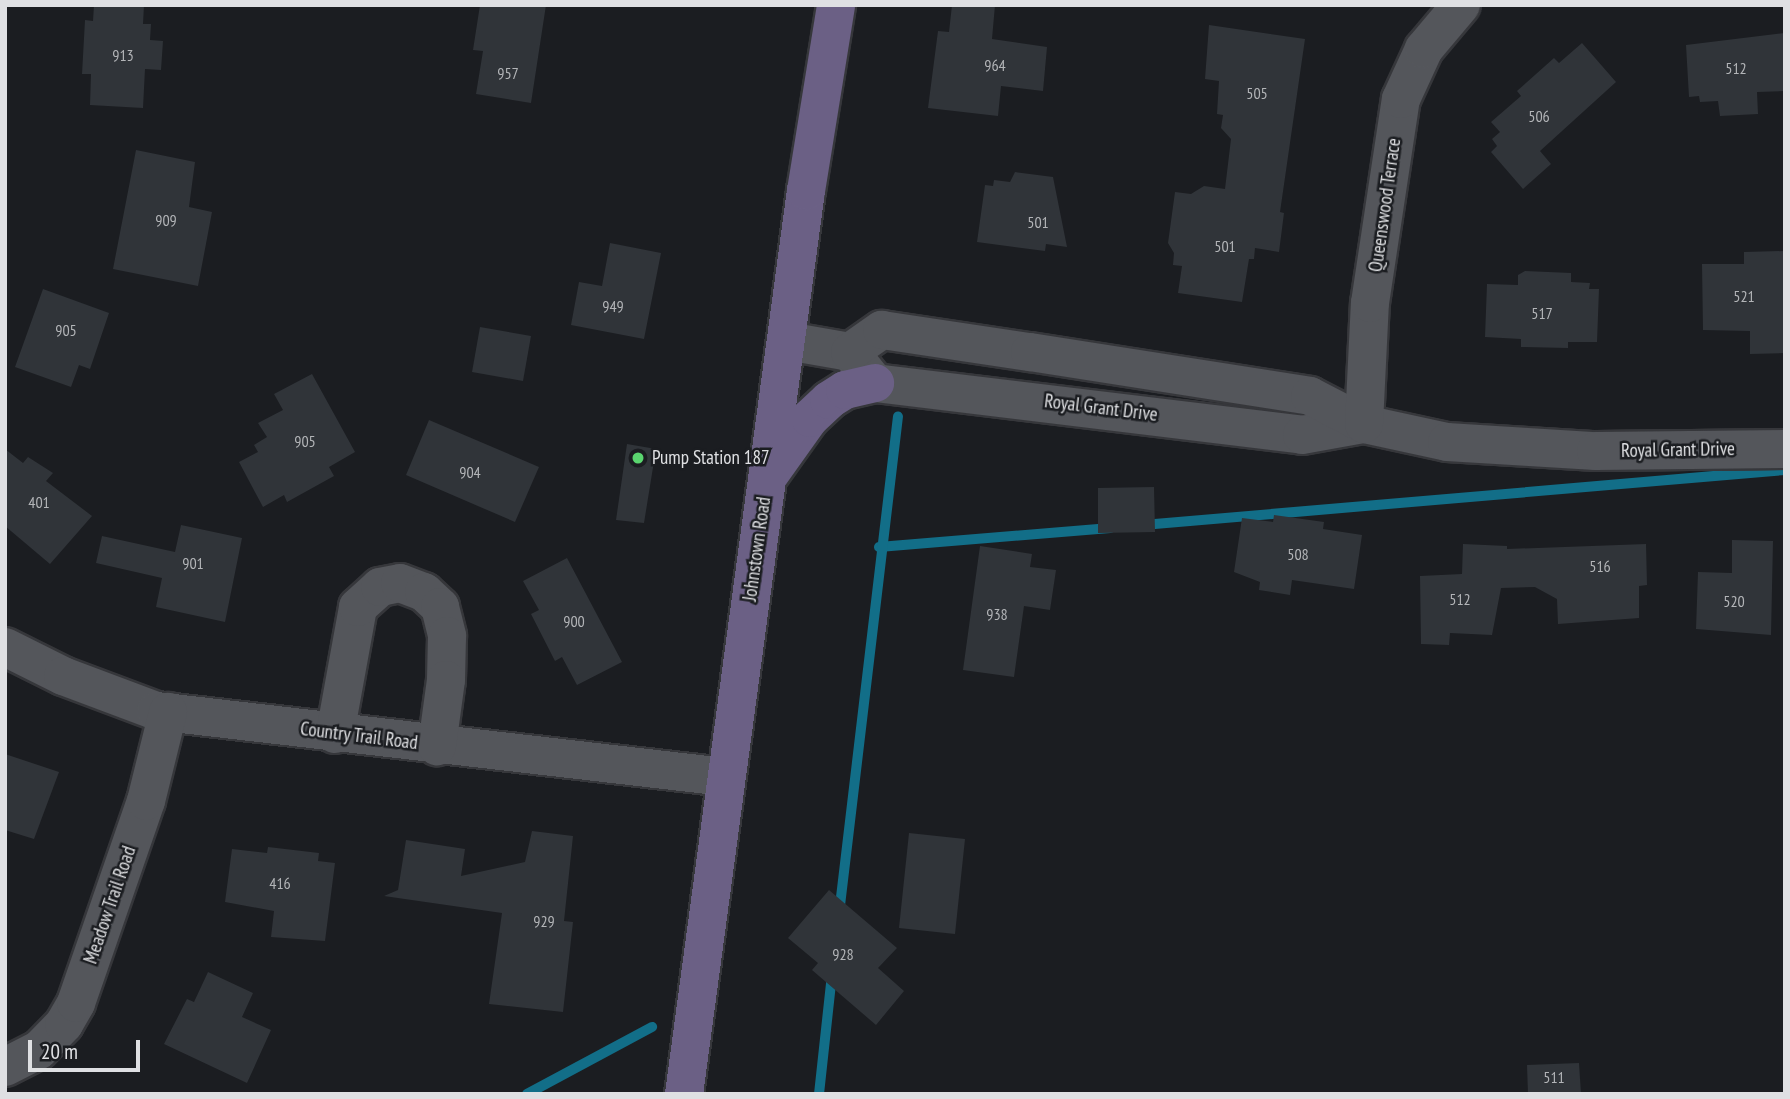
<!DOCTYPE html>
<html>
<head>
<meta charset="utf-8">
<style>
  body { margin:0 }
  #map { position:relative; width:1790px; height:1099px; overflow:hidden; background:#1b1d21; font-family:"PT Sans Narrow",sans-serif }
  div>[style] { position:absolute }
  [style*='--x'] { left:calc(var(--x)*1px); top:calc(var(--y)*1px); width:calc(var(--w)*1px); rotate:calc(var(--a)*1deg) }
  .stream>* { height:10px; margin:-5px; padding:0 5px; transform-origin:5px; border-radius:5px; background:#126e88 }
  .building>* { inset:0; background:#303439 }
  .roads { filter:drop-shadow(2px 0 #36373b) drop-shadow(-2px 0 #36373b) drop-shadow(0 2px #36373b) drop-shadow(0 -2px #36373b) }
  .street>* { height:38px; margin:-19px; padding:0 19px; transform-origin:19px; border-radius:19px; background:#54565b }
  .secondary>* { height:38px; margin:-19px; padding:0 19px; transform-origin:19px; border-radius:19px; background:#6b6085 }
  .dots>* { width:19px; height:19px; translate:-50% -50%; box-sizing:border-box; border:4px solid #1b1d21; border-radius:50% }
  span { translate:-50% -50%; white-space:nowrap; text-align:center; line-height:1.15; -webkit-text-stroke:5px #1b1d21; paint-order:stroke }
  .number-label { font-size:16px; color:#b3b5b8 }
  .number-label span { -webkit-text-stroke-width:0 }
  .street-label { font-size:19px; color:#dfe0e3 }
  .poi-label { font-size:19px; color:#dfe0e3 }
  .left { translate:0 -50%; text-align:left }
  .frame { position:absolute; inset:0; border:7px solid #dfe0e3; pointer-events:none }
  .scale { position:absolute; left:28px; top:1040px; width:112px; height:32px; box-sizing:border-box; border:4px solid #dfe0e3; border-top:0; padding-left:9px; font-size:21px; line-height:24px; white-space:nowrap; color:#dfe0e3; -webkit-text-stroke:5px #1b1d21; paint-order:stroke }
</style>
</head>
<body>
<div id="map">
  <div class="stream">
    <i style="--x:1143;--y:525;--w:644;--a:-4.9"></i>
    <i style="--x:879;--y:547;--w:232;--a:-4.7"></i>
    <i style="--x:839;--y:914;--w:501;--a:-83.24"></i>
    <i style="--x:527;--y:1094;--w:142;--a:-28.2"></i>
    <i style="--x:819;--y:1094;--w:120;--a:-83.8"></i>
  </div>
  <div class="building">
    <i style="clip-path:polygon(94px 5px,144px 5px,143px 24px,151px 24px,150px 40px,163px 41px,161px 70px,145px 69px,143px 108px,90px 105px,91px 74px,82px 74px,85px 20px,93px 21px)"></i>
    <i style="clip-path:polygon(480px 5px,546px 5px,531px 103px,476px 94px,483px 51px,473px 50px)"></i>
    <i style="clip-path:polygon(952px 5px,995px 5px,992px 39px,1047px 47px,1043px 91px,1001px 86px,998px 116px,928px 108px,938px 31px,949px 32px)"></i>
    <i style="clip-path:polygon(1209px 25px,1305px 39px,1280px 212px,1284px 213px,1279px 252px,1255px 248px,1254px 259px,1249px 259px,1242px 302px,1178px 293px,1182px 266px,1173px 265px,1174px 253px,1168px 243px,1175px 192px,1191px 194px,1204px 186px,1225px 189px,1231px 139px,1221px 128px,1223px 115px,1217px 114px,1219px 81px,1205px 79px)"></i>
    <i style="clip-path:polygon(1785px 33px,1785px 91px,1757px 92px,1758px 114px,1720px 116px,1718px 101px,1700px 102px,1699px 96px,1689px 97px,1686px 45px)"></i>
    <i style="clip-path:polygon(1582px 43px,1616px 82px,1540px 151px,1551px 164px,1523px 189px,1491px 152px,1497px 146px,1492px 139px,1500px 132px,1491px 122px,1521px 96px,1517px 91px,1554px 58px,1559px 63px)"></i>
    <i style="clip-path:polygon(136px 150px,195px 162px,189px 207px,212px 212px,198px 286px,113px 269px)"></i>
    <i style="clip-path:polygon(1015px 172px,1053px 177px,1067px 247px,1046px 244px,1045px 251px,977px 242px,985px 185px,993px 186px,994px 180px,1010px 182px)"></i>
    <i style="clip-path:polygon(610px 243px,661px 253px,644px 339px,571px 325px,579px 282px,602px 286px)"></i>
    <i style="clip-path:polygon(1785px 251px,1785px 353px,1750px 354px,1750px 331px,1703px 330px,1702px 264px,1744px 264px,1744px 252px)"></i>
    <i style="clip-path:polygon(1525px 271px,1571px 273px,1571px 282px,1590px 283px,1589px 289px,1599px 289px,1597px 342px,1568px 342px,1568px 348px,1521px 347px,1521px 339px,1485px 337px,1487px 284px,1518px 285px,1518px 275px)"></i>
    <i style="clip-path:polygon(43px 289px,109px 313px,90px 369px,79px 365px,71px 387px,15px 367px)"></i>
    <i style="clip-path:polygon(480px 327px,531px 336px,523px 381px,472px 372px)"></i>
    <i style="clip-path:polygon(312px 374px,355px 452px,329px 467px,334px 476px,287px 502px,284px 495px,263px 507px,239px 462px,258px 452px,254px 445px,267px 437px,258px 423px,283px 410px,274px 394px)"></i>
    <i style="clip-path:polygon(429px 420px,539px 467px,515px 522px,406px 475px)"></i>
    <i style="clip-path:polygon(627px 444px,656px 449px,644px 523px,616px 520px)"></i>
    <i style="clip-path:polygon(5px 449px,23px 463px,28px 457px,53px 473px,46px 481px,92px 516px,50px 564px,5px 526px)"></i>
    <i style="clip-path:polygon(1154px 487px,1155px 532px,1098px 533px,1098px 488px)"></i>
    <i style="clip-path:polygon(1274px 515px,1324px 522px,1323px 529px,1362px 535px,1354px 589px,1292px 580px,1290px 595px,1259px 590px,1260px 582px,1234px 572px,1242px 518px,1273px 522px)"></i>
    <i style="clip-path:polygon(181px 525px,242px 538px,225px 622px,156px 607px,162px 578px,96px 563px,102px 536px,175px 552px)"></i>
    <i style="clip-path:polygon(1732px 540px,1773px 541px,1771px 635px,1696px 629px,1698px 572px,1732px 573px)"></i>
    <i style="clip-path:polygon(1463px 544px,1507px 546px,1507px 549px,1646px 544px,1647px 585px,1639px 586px,1639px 618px,1558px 624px,1557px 599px,1535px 587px,1501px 588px,1492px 635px,1450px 633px,1449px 645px,1421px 644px,1420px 576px,1462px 574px)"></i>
    <i style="clip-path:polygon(980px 546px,1032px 554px,1030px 567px,1056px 570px,1050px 610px,1024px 606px,1014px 677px,963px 670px)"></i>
    <i style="clip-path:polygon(567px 558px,622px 662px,577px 685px,562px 657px,555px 661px,531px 614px,539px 610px,523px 581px)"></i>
    <i style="clip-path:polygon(5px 754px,59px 772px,34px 839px,5px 830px)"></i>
    <i style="clip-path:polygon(532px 831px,573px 836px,564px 921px,573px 922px,563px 1012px,489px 1004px,502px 913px,384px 896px,398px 890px,406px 840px,465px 849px,461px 876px,525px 862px)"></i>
    <i style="clip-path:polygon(909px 833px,965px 839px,955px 934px,899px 928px)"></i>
    <i style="clip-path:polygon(268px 847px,319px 853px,318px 861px,335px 863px,325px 941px,271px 937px,274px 911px,225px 902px,232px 849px,267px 853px)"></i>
    <i style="clip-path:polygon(829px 890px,897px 948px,878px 968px,904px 991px,876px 1025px,812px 970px,818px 963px,788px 938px)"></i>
    <i style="clip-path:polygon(208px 972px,253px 993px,242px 1017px,271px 1030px,247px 1083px,164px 1044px,187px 999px,194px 1002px)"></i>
    <i style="clip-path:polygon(1579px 1063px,1581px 1094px,1528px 1094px,1527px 1065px)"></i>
  </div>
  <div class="roads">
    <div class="street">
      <i style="--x:787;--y:341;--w:64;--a:9.9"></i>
      <i style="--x:850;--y:352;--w:40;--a:51"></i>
      <i style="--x:875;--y:383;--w:430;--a:6.9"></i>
      <i style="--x:1302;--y:435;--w:63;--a:-10.1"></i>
      <i style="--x:850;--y:352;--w:39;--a:-35"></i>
      <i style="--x:882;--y:330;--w:150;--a:8.5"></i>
      <i style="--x:1030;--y:352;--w:283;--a:8.9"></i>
      <i style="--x:1310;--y:396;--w:61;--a:27.4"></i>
      <i style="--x:1364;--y:424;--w:85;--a:12.2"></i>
      <i style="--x:1447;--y:442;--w:149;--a:3.5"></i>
      <i style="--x:1596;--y:451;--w:189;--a:-0.6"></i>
      <i style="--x:1364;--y:424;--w:121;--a:-87.2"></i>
      <i style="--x:1370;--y:303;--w:206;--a:-81.4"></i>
      <i style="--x:1401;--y:99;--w:55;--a:-65.3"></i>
      <i style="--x:1424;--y:49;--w:57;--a:-49.9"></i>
      <i style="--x:5;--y:647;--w:65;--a:26.6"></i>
      <i style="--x:63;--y:676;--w:99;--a:20.6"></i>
      <i style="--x:156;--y:711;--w:573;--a:6.62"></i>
      <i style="--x:335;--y:734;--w:129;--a:-79.7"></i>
      <i style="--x:358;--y:607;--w:30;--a:-42"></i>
      <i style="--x:380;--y:587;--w:20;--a:-11"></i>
      <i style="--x:400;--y:583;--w:26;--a:21"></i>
      <i style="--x:424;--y:592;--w:22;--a:43"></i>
      <i style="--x:440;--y:607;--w:30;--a:76"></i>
      <i style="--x:447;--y:636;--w:44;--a:91.3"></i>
      <i style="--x:446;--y:680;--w:67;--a:97.8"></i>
      <i style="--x:5;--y:1067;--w:38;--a:-27"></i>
      <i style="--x:39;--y:1050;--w:36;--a:-46"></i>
      <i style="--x:64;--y:1024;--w:24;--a:-60"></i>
      <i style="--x:76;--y:1003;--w:214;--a:-70.9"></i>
      <i style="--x:146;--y:801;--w:92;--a:-76.1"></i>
    </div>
    <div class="secondary">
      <i style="--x:770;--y:474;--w:69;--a:-54.5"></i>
      <i style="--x:810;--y:418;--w:26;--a:-43"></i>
      <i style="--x:829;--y:400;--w:19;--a:-32"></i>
      <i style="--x:845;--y:390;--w:31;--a:-13"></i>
      <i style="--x:684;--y:1094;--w:911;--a:-82.31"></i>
      <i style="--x:806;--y:191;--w:188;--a:-80.8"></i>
    </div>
  </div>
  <div class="dots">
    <i style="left:638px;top:458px;background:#5ad56f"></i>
  </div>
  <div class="number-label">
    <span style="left:123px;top:55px">913</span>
    <span style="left:995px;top:65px">964</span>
    <span style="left:1736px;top:68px">512</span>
    <span style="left:508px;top:73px">957</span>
    <span style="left:1257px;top:93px">505</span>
    <span style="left:1539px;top:116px">506</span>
    <span style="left:166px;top:220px">909</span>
    <span style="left:1038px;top:222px">501</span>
    <span style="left:1225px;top:246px">501</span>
    <span style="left:1744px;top:296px">521</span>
    <span style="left:613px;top:306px">949</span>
    <span style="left:1542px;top:313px">517</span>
    <span style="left:66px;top:330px">905</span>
    <span style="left:305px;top:441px">905</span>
    <span style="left:470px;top:472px">904</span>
    <span style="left:39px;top:502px">401</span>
    <span style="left:1298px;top:554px">508</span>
    <span style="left:193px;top:563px">901</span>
    <span style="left:1600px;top:566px">516</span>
    <span style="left:1460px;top:599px">512</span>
    <span style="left:1734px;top:601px">520</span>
    <span style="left:997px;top:614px">938</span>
    <span style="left:574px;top:621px">900</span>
    <span style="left:280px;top:883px">416</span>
    <span style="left:544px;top:921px">929</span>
    <span style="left:843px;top:954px">928</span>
    <span style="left:1554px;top:1077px">511</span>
  </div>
  <div class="street-label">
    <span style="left:1385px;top:205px;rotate:-82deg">Queenswood Terrace</span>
    <span style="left:1101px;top:408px;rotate:7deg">Royal Grant Drive</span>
    <span style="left:1678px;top:450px;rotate:-1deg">Royal Grant Drive</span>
    <span style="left:757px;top:549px;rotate:-82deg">Johnstown Road</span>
    <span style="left:359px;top:736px;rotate:7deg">Country Trail Road</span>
    <span style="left:110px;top:905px;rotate:-71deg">Meadow Trail Road</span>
  </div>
  <div class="poi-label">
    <span class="left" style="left:652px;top:458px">Pump Station 187</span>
  </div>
  <div class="frame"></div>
  <div class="scale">20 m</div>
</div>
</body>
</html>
